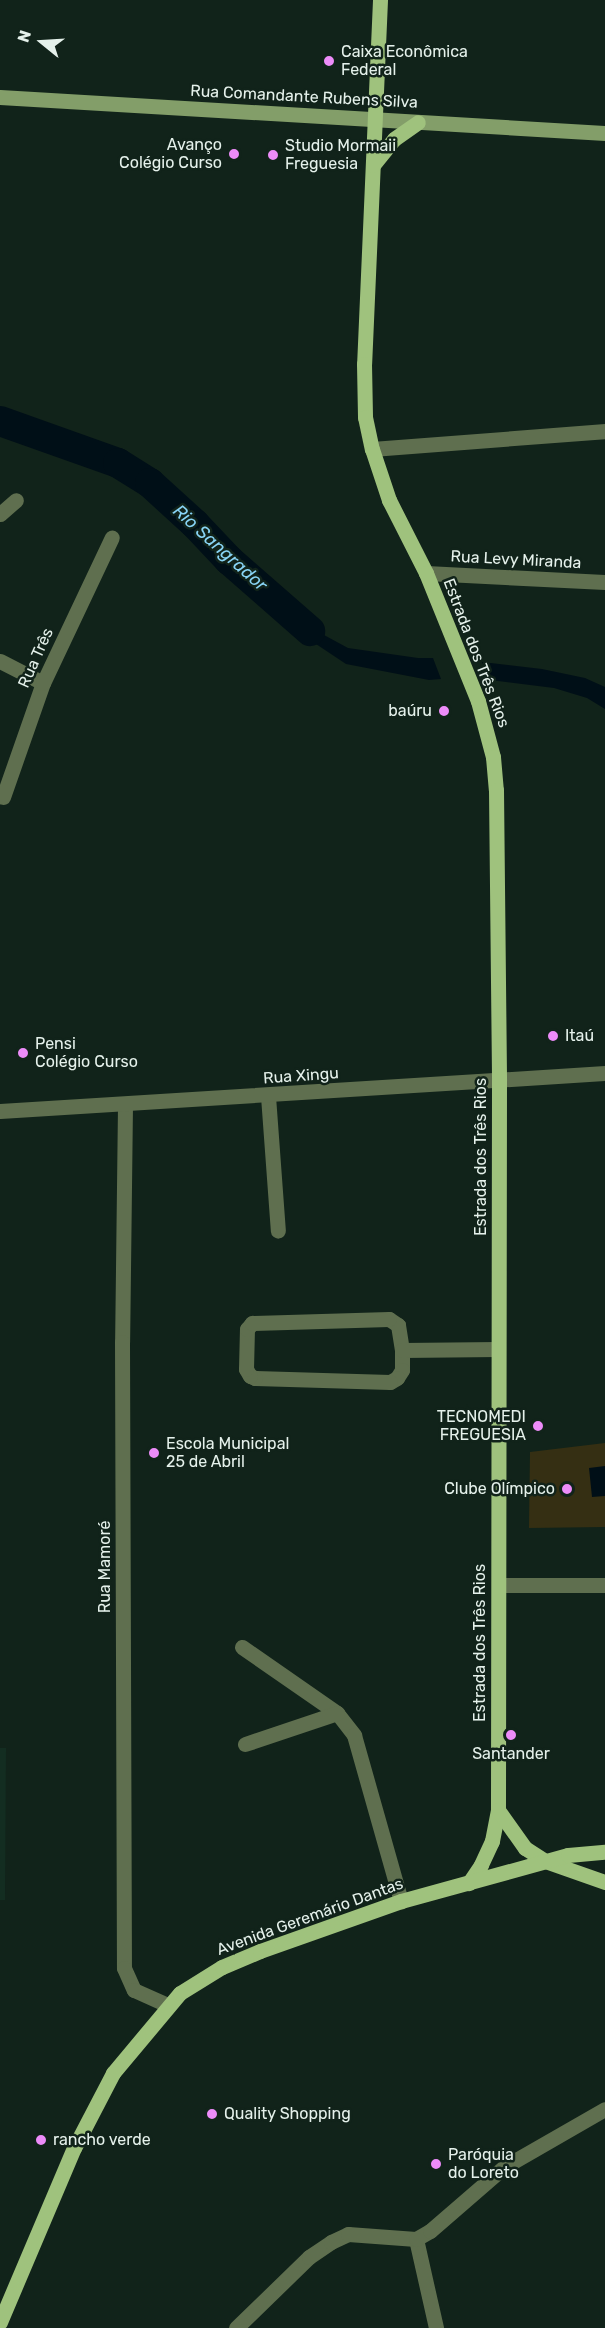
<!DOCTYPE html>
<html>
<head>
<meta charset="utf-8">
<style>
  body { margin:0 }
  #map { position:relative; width:605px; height:2328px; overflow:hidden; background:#11231a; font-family:Rubik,sans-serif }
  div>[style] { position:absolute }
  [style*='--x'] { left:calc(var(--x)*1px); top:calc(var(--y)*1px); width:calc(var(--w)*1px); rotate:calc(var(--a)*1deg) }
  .built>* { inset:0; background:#132d21 }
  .green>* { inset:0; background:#352f13 }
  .water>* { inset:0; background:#000f17 }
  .river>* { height:30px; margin:-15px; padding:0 15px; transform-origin:15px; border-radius:15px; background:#000f17 }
  .street>* { height:15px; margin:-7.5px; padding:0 7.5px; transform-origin:7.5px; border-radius:7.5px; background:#5f6f4f }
  .secondary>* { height:15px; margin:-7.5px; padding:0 7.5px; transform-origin:7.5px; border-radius:7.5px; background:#839e69 }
  .primary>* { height:15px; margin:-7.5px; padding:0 7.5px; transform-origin:7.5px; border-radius:7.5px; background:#9fc27d }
  .dots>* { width:16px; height:16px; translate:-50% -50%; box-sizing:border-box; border:3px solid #11231a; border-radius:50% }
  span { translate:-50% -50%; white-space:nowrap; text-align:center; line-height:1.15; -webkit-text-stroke:5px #11231a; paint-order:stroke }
  .poi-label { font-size:16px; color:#e5f1eb }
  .left { translate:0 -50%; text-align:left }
  .right { translate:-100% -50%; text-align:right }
  .street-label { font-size:16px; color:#e5f1eb }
  .water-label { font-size:18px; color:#88d4f5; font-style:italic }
  .north { position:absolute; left:12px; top:12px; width:60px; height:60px; -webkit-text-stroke:4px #11231a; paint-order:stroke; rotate:288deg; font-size:16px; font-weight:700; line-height:24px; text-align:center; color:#e5f1eb }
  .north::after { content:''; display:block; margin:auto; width:21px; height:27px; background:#e5f1eb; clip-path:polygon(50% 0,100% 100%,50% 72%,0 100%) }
</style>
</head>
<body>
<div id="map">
  <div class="built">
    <i style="clip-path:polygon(0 1748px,6px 1748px,5px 1900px,0 1900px)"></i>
  </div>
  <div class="green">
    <i style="clip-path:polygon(605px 1443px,605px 1527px,529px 1528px,530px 1452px)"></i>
  </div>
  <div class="water">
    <i style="clip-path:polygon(280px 604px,324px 635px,348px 648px,418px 658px,433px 658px,441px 679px,429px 680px,346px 664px,310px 640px)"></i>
    <i style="clip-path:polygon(482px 662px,542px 669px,585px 678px,605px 687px,605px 709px,587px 698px,554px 688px,490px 680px)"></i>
    <i style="clip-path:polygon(605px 1466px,605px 1496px,592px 1497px,589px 1468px)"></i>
  </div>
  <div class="river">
    <i style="--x:0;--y:421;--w:125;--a:19.6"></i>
    <i style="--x:118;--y:463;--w:38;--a:32"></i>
    <i style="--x:150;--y:483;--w:61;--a:42.3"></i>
    <i style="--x:195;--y:524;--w:50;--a:46.6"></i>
    <i style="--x:229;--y:560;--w:108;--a:41.2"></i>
  </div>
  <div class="street">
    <i style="--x:372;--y:449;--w:234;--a:-4.4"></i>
    <i style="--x:0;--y:514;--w:21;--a:-41"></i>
    <i style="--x:426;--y:573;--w:179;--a:2.9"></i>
    <i style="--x:0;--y:661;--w:48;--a:27.1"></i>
    <i style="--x:3;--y:797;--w:121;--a:-70.7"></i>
    <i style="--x:43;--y:683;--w:161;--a:-64.7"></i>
    <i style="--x:268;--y:1096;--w:135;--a:85.8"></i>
    <i style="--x:125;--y:1105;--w:237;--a:90.7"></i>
    <i style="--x:122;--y:1342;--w:626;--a:89.82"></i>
    <i style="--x:124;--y:1968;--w:24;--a:66"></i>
    <i style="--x:134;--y:1990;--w:37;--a:24"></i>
    <i style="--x:0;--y:1111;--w:606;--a:-3.59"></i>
    <i style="--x:389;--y:1319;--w:11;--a:34"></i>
    <i style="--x:398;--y:1325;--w:25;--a:81"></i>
    <i style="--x:402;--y:1350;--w:20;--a:90"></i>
    <i style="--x:402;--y:1370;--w:9;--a:122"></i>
    <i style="--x:397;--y:1378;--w:8;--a:150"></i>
    <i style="--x:390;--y:1382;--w:135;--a:-178.3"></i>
    <i style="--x:255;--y:1378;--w:5;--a:-158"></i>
    <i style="--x:250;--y:1376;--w:8;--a:-120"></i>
    <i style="--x:246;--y:1369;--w:40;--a:-88.6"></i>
    <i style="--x:247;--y:1329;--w:8;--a:-50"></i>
    <i style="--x:252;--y:1323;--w:137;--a:-1.7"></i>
    <i style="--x:402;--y:1350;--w:96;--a:-0.6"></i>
    <i style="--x:499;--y:1585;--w:106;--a:0"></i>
    <i style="--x:242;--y:1647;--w:116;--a:34.8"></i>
    <i style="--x:337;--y:1713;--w:28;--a:52"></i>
    <i style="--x:354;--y:1735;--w:173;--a:74.2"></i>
    <i style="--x:245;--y:1744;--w:97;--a:-18.6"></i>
    <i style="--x:416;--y:2239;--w:91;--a:77.3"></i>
    <i style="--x:236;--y:2328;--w:102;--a:-44.2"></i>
    <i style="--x:309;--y:2257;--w:27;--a:-34"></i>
    <i style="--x:331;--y:2242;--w:19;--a:-25"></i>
    <i style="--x:348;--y:2234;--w:68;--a:4.2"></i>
    <i style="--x:416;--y:2239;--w:16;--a:-30"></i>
    <i style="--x:430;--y:2231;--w:98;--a:-40.9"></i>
    <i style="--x:504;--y:2167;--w:116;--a:-29.9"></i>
  </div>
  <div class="secondary">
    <i style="--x:0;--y:97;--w:606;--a:3.41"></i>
  </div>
  <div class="primary">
    <i style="--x:380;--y:0;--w:364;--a:92.5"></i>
    <i style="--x:364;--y:364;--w:53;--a:88.9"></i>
    <i style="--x:365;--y:417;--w:33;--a:78"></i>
    <i style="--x:372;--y:449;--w:54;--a:71.6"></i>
    <i style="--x:389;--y:500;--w:82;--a:63.1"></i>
    <i style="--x:426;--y:573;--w:138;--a:67.9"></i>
    <i style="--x:478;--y:701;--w:58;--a:75"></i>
    <i style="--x:493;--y:757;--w:33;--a:85"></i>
    <i style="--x:496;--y:790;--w:291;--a:89.4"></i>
    <i style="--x:499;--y:1081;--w:729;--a:90.08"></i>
    <i style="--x:498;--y:1810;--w:32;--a:101"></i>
    <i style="--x:492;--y:1841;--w:26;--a:115"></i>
    <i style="--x:481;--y:1865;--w:22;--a:124"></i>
    <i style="--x:373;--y:165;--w:33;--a:-51"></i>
    <i style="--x:394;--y:139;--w:29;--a:-35"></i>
    <i style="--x:498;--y:1810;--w:47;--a:54.6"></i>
    <i style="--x:525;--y:1848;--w:24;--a:33"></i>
    <i style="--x:545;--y:1861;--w:64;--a:19.3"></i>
    <i style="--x:0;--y:2322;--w:189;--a:-67"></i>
    <i style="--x:74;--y:2148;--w:85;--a:-62.5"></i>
    <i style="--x:113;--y:2073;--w:104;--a:-50.1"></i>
    <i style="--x:180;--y:1993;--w:49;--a:-31.8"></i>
    <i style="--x:222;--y:1967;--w:41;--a:-22.8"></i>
    <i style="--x:260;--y:1951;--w:150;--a:-19.5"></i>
    <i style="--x:401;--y:1901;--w:173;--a:-15.4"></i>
    <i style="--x:568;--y:1855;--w:37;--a:-5"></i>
  </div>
  <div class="dots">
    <i style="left:329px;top:61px;background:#ed8cf9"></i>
    <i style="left:234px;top:154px;background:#ed8cf9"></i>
    <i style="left:273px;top:155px;background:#ed8cf9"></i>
    <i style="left:444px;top:711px;background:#ed8cf9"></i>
    <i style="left:553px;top:1036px;background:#ed8cf9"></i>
    <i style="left:23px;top:1053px;background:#ed8cf9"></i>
    <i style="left:538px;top:1426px;background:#ed8cf9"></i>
    <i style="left:154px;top:1453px;background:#ed8cf9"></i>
    <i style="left:567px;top:1489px;background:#ed8cf9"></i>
    <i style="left:511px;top:1735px;background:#ed8cf9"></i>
    <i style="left:212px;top:2114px;background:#ed8cf9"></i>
    <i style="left:41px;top:2140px;background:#ed8cf9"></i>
    <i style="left:436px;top:2164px;background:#ed8cf9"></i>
  </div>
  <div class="poi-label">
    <span class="left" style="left:341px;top:61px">Caixa Econômica<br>Federal</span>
    <span class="right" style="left:222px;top:154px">Avanço<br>Colégio Curso</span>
    <span class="left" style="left:285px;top:155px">Studio Mormaii<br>Freguesia</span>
    <span class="right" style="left:432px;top:711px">baúru</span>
    <span class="left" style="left:565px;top:1036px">Itaú</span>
    <span class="left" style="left:35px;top:1053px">Pensi<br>Colégio Curso</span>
    <span class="right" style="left:526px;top:1426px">TECNOMEDI<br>FREGUESIA</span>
    <span class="left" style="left:166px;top:1453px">Escola Municipal<br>25 de Abril</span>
    <span class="right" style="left:555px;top:1489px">Clube Olímpico</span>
    <span style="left:511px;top:1754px">Santander</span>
    <span class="left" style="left:224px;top:2114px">Quality Shopping</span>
    <span class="left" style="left:53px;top:2140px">rancho verde</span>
    <span class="left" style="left:448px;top:2164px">Paróquia<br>do Loreto</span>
  </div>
  <div class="street-label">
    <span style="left:304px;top:97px;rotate:3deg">Rua Comandante Rubens Silva</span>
    <span style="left:516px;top:560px;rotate:3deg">Rua Levy Miranda</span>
    <span style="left:476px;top:653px;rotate:69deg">Estrada dos Três Rios</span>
    <span style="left:36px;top:658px;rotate:-66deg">Rua Três</span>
    <span style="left:301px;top:1076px;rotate:-4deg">Rua Xingu</span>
    <span style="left:481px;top:1157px;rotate:-90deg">Estrada dos Três Rios</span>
    <span style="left:105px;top:1567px;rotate:-90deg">Rua Mamoré</span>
    <span style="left:480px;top:1643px;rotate:-90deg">Estrada dos Três Rios</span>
    <span style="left:310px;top:1917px;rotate:-20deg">Avenida Geremário Dantas</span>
  </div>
  <div class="water-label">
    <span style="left:220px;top:548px;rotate:42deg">Rio Sangrador</span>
  </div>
  <div class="north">N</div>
</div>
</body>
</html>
